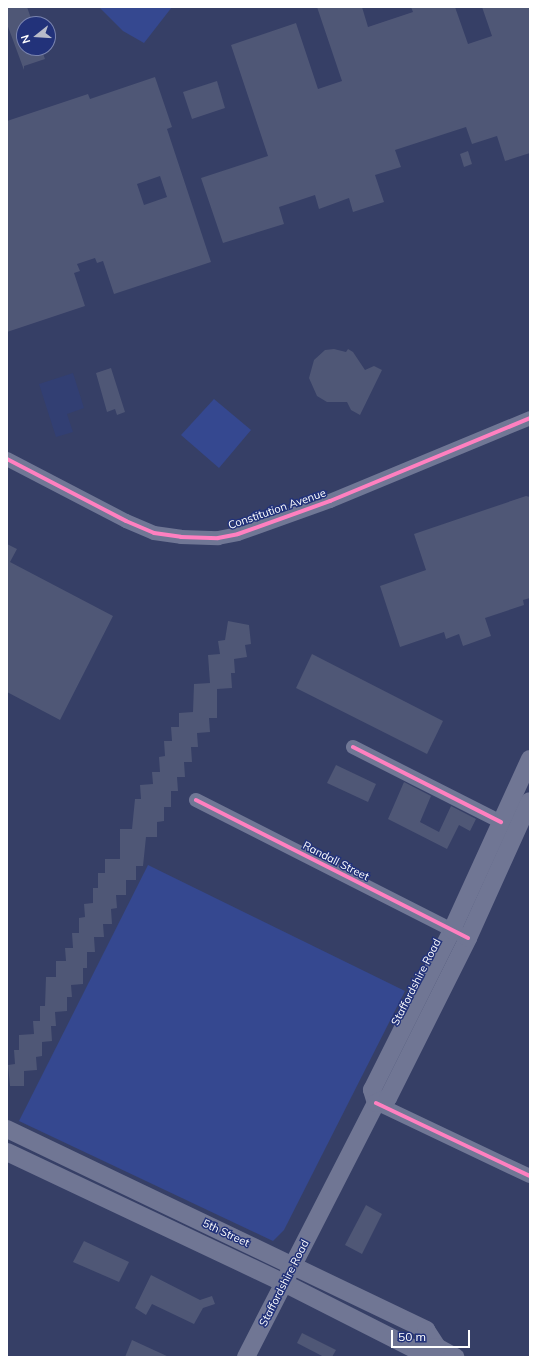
<!DOCTYPE html>
<html>
<head>
<meta charset="utf-8">
<style>
  body { margin:0 }
  #map { position:relative; width:537px; height:1364px; overflow:hidden; background:#363f66; font-family:Mulish,sans-serif }
  div>[style] { position:absolute }
  [style*='--x'] { left:calc(var(--x)*1px); top:calc(var(--y)*1px); width:calc(var(--w)*1px); rotate:calc(var(--a)*1deg) }
  .green>* { inset:0; background:#354890 }
  .water>* { inset:0; background:#323f73 }
  .building>* { inset:0; background:#4f5776 }
  .minor>* { height:14px; margin:-7px; padding:0 7px; transform-origin:7px; border-radius:7px; background:#707795 }
  .major>* { height:18px; margin:-9px; padding:0 9px; transform-origin:9px; border-radius:9px; background:#707694 }
  .cycleway>* { height:4px; margin:-2px; padding:0 2px; transform-origin:2px; border-radius:2px; background:#ff80c0 }
  span { translate:-50% -50%; white-space:nowrap; text-align:center; line-height:1.15; -webkit-text-stroke:3px #22327a; paint-order:stroke }
  .street-label { font-size:11px; color:#fff }
  .frame { position:absolute; inset:0; border:8px solid #fff; pointer-events:none }
  .north { position:absolute; left:16px; top:16px; width:40px; height:40px; box-sizing:border-box; background:#22327a; border:1px solid #7a84af; border-radius:50%; rotate:253deg; font-size:11px; font-weight:700; line-height:16px; text-align:center; color:#fff }
  .north::after { content:''; display:block; margin:auto; width:14px; height:18px; background:#b9bcc9; clip-path:polygon(50% 0,100% 100%,50% 72%,0 100%) }
  .scale { position:absolute; left:391px; top:1330px; width:79px; height:18px; box-sizing:border-box; border:2px solid #fff; border-top:0; padding-left:5px; font-size:12px; line-height:14px; white-space:nowrap; color:#fff; -webkit-text-stroke:3px #22327a; paint-order:stroke }
</style>
</head>
<body>
<div id="map">
  <div class="green">
    <i style="clip-path:polygon(99px 7px,172px 7px,144px 43px,123px 31px)"></i>
    <i style="clip-path:polygon(214px 399px,251px 430px,219px 468px,181px 435px)"></i>
    <i style="clip-path:polygon(148px 865px,405px 991px,284px 1230px,273px 1241px,19px 1121px)"></i>
  </div>
  <div class="water">
    <i style="clip-path:polygon(73px 373px,84px 408px,67px 414px,73px 432px,56px 437px,39px 384px)"></i>
  </div>
  <div class="building">
    <i style="clip-path:polygon(7px 7px,27px 7px,33px 24px,24px 24px,24px 48px,41px 48px,45px 59px,24px 66px,24px 70px,7px 24px)"></i>
    <i style="clip-path:polygon(317px 7px,362px 7px,368px 27px,413px 12px,411px 7px,455px 7px,468px 44px,492px 36px,482px 7px,530px 7px,530px 153px,505px 161px,497px 136px,472px 144px,466px 127px,395px 150px,401px 167px,375px 175px,384px 202px,353px 212px,349px 198px,319px 209px,315px 195px,279px 207px,284px 224px,223px 243px,201px 178px,268px 156px,231px 45px,296px 23px,318px 89px,342px 81px)"></i>
    <i style="clip-path:polygon(evenodd,155px 77px,172px 127px,167px 129px,211px 262px,114px 294px,103px 261px,97px 263px,95px 258px,77px 264px,80px 271px,74px 273px,85px 306px,7px 332px,7px 121px,88px 94px,90px 99px,155px 77px,160px 176px,167px 197px,144px 205px,137px 184px,160px 176px)"></i>
    <i style="clip-path:polygon(217px 81px,225px 108px,192px 119px,183px 92px)"></i>
    <i style="clip-path:polygon(468px 151px,472px 164px,464px 167px,460px 154px)"></i>
    <i style="clip-path:polygon(334px 349px,346px 352px,348px 349px,353px 352px,365px 370px,374px 366px,382px 370px,360px 415px,351px 410px,347px 402px,327px 402px,317px 396px,309px 378px,314px 360px,325px 350px)"></i>
    <i style="clip-path:polygon(111px 368px,125px 412px,117px 415px,115px 409px,107px 412px,96px 373px)"></i>
    <i style="clip-path:polygon(526px 496px,530px 497px,530px 598px,523px 600px,524px 605px,485px 618px,491px 636px,463px 646px,459px 634px,446px 639px,444px 632px,400px 647px,380px 586px,426px 570px,414px 534px)"></i>
    <i style="clip-path:polygon(7px 544px,17px 549px,10px 562px,113px 616px,60px 720px,7px 692px)"></i>
    <i style="clip-path:polygon(228px 621px,249px 625px,251px 644px,245px 645px,247px 657px,234px 659px,235px 673px,231px 673px,232px 688px,217px 689px,217px 718px,209px 718px,210px 732px,197px 733px,198px 747px,191px 747px,192px 762px,184px 762px,185px 777px,177px 777px,178px 791px,171px 791px,171px 807px,164px 807px,164px 821px,157px 822px,157px 837px,146px 837px,143px 866px,136px 866px,136px 880px,126px 880px,126px 895px,116px 895px,117px 908px,111px 909px,112px 924px,103px 924px,104px 937px,94px 937px,95px 952px,87px 952px,87px 968px,83px 968px,83px 984px,71px 985px,72px 997px,67px 997px,67px 1011px,55px 1012px,56px 1026px,51px 1026px,52px 1041px,42px 1042px,42px 1056px,36px 1057px,37px 1070px,24px 1071px,24px 1086px,10px 1086px,8px 1065px,15px 1064px,14px 1050px,19px 1050px,19px 1035px,34px 1034px,33px 1021px,40px 1021px,40px 1006px,45px 1006px,46px 977px,56px 977px,56px 961px,66px 961px,65px 948px,73px 948px,72px 933px,79px 933px,79px 918px,85px 917px,84px 904px,93px 903px,93px 888px,98px 888px,98px 873px,105px 873px,105px 859px,120px 859px,120px 829px,132px 829px,135px 799px,141px 799px,140px 785px,153px 784px,152px 772px,160px 772px,159px 757px,165px 756px,164px 741px,172px 741px,171px 727px,179px 727px,179px 713px,193px 712px,194px 684px,210px 683px,208px 655px,220px 654px,218px 641px,225px 640px)"></i>
    <i style="clip-path:polygon(312px 654px,443px 721px,427px 754px,296px 688px)"></i>
    <i style="clip-path:polygon(336px 765px,376px 784px,368px 802px,327px 783px)"></i>
    <i style="clip-path:polygon(404px 782px,431px 796px,420px 822px,439px 832px,451px 806px,476px 819px,470px 831px,459px 825px,447px 849px,388px 819px)"></i>
    <i style="clip-path:polygon(366px 1205px,382px 1214px,362px 1254px,345px 1245px)"></i>
    <i style="clip-path:polygon(84px 1241px,129px 1262px,119px 1282px,73px 1262px)"></i>
    <i style="clip-path:polygon(151px 1275px,200px 1300px,212px 1296px,215px 1304px,203px 1308px,194px 1324px,152px 1304px,146px 1315px,135px 1308px)"></i>
    <i style="clip-path:polygon(302px 1333px,336px 1350px,332px 1357px,324px 1357px,297px 1343px)"></i>
    <i style="clip-path:polygon(132px 1340px,169px 1357px,125px 1357px)"></i>
  </div>
  <div class="minor">
    <i style="--x:7;--y:459;--w:134;--a:27.5"></i>
    <i style="--x:126;--y:521;--w:30;--a:23"></i>
    <i style="--x:154;--y:533;--w:27;--a:8"></i>
    <i style="--x:181;--y:537;--w:37;--a:2"></i>
    <i style="--x:218;--y:538;--w:20;--a:-11"></i>
    <i style="--x:238;--y:534;--w:98;--a:-19.7"></i>
    <i style="--x:330;--y:501;--w:217;--a:-22.5"></i>
    <i style="--x:353;--y:747;--w:166;--a:26.9"></i>
    <i style="--x:196;--y:800;--w:296;--a:26.9"></i>
    <i style="--x:376;--y:1103;--w:170;--a:25.4"></i>
  </div>
  <div class="major">
    <i style="--x:376;--y:1103;--w:14;--a:-107"></i>
    <i style="--x:372;--y:1090;--w:179;--a:-63.4"></i>
    <i style="--x:452;--y:930;--w:188;--a:-65.5"></i>
    <i style="--x:7;--y:1129;--w:465;--a:25.6"></i>
    <i style="--x:426;--y:1330;--w:20;--a:57"></i>
    <i style="--x:437;--y:1347;--w:21;--a:29"></i>
    <i style="--x:7;--y:1152;--w:306;--a:25.3"></i>
    <i style="--x:284;--y:1283;--w:148;--a:26.9"></i>
    <i style="--x:416;--y:1350;--w:21;--a:-8"></i>
    <i style="--x:246;--y:1357;--w:285;--a:-62.9"></i>
    <i style="--x:376;--y:1103;--w:13;--a:-23"></i>
    <i style="--x:388;--y:1098;--w:179;--a:-63.4"></i>
    <i style="--x:468;--y:938;--w:150;--a:-65.7"></i>
  </div>
  <div class="cycleway">
    <i style="--x:7;--y:459;--w:134;--a:27.5"></i>
    <i style="--x:126;--y:521;--w:30;--a:23"></i>
    <i style="--x:154;--y:533;--w:27;--a:8"></i>
    <i style="--x:181;--y:537;--w:37;--a:2"></i>
    <i style="--x:218;--y:538;--w:20;--a:-11"></i>
    <i style="--x:238;--y:534;--w:98;--a:-19.7"></i>
    <i style="--x:330;--y:501;--w:217;--a:-22.5"></i>
    <i style="--x:353;--y:747;--w:166;--a:26.9"></i>
    <i style="--x:196;--y:800;--w:305;--a:26.9"></i>
    <i style="--x:376;--y:1103;--w:170;--a:25.4"></i>
  </div>
  <div class="street-label">
    <span style="left:277px;top:509px;rotate:-19deg">Constitution Avenue</span>
    <span style="left:336px;top:861px;rotate:27deg">Randall Street</span>
    <span style="left:416px;top:982px;rotate:-63deg">Staffordshire Road</span>
    <span style="left:226px;top:1233px;rotate:25deg">5th Street</span>
    <span style="left:284px;top:1283px;rotate:-63deg">Staffordshire Road</span>
  </div>
  <div class="frame"></div>
  <div class="north">N</div>
  <div class="scale">50 m</div>
</div>
</body>
</html>
